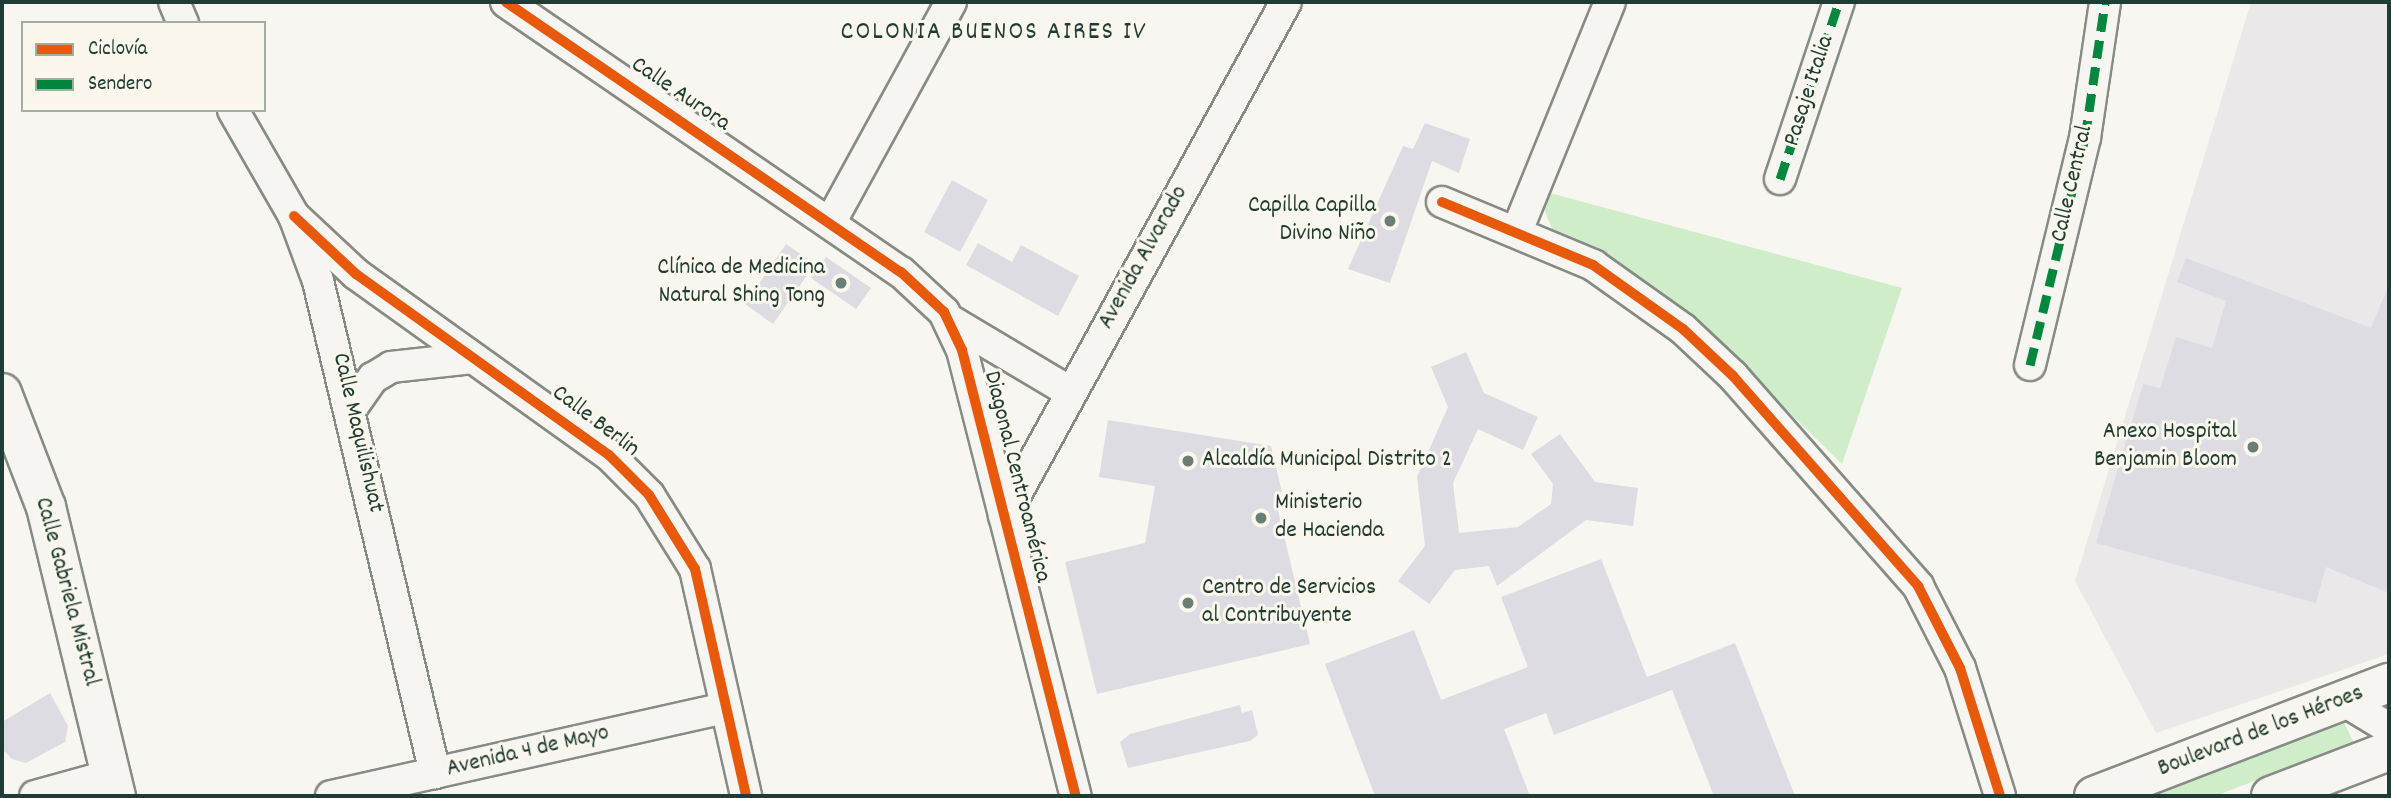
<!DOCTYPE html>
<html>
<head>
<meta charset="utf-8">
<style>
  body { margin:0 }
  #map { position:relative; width:2391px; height:798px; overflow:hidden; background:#f8f6f0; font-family:Dekko,sans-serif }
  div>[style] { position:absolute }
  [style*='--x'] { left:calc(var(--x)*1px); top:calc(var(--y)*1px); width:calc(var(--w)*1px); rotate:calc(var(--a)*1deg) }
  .built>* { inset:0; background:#ebe8e9 }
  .green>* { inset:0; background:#d0edca }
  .building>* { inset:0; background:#dedce3 }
  .roads { filter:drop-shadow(2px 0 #868b86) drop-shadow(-2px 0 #868b86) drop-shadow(0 2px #868b86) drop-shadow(0 -2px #868b86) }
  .street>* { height:30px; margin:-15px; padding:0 15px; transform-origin:15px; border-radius:15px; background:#f6f5f1 }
  .secondary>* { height:38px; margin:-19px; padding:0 19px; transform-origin:19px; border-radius:19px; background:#f6f5f1 }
  .primary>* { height:38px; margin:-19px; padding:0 19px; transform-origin:19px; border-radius:19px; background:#f6f5f1 }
  .quiet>* { height:9px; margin-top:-4.5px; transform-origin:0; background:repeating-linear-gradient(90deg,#00873e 0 18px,transparent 0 27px) }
  .cycleway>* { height:10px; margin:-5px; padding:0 5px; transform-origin:5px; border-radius:5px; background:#e8590c }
  .dots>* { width:19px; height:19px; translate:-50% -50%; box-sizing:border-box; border:4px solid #fbf7ec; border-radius:50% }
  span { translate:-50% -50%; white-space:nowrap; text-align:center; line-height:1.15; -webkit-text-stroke:6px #fbf7ec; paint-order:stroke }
  .street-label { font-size:24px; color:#1f3d34 }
  .poi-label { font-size:24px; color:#1f3d34 }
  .right { translate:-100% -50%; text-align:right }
  .left { translate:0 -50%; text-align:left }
  .neighbourhood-label { font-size:26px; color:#1f3d34; letter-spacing:2px }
  .frame { position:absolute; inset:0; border:4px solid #1f3d34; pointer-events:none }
  .legend { position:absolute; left:21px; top:21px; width:245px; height:91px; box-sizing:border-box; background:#fbf7ec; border:2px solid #a3ada2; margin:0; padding:9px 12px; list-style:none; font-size:21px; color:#1f3d34 }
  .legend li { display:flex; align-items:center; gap:14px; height:35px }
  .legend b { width:35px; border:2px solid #a3ada2 }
</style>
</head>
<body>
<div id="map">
  <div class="built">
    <i style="clip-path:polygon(2251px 2px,2389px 2px,2389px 654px,2156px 733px,2075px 581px)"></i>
  </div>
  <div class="green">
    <i style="clip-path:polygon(1550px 193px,1902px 288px,1842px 464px,1703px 328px,1635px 275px,1552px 229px,1544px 209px)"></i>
    <i style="clip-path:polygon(2342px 718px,2354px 743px,2215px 796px,2143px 796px)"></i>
  </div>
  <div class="building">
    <i style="clip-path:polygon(1425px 123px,1470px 139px,1459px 173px,1432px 161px,1390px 283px,1348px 269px,1403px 146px,1413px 149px)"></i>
    <i style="clip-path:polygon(952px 180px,988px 200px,960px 252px,924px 232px)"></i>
    <i style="clip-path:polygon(978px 243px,1012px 262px,1021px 245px,1079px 276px,1058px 316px,966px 265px)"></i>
    <i style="clip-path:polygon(786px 244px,815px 264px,773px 324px,745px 304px)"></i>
    <i style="clip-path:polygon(826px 257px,871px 288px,856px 309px,811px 278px)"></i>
    <i style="clip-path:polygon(2186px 258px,2371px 328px,2389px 284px,2389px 593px,2326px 567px,2316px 603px,2096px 543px,2143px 384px,2160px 388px,2176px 337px,2212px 348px,2226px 301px,2177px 282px)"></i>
    <i style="clip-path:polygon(1466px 352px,1484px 393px,1538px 417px,1523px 450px,1478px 429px,1453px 483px,1459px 533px,1518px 527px,1551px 504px,1553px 484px,1531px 454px,1560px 434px,1595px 482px,1638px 488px,1633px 526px,1586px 520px,1497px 586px,1489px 566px,1455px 570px,1429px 604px,1398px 581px,1425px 546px,1417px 477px,1448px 407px,1431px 367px)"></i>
    <i style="clip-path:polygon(1108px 420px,1271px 446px,1282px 492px,1274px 494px,1310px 644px,1097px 694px,1065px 562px,1145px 543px,1155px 486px,1099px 477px)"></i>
    <i style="clip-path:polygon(1601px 559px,1647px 677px,1735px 643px,1795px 796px,1714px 796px,1672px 690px,1554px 735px,1546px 713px,1504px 729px,1530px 796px,1375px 796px,1325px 664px,1414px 630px,1441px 700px,1528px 667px,1501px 597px)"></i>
    <i style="clip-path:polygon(50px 693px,68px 726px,65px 742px,26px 763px,12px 759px,2px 749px,2px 722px)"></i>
    <i style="clip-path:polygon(1240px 705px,1242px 713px,1252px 710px,1258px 735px,1250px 741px,1128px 768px,1120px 742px,1130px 734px)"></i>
  </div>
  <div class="roads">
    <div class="street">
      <i style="--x:174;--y:2;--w:23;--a:67"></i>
      <i style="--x:506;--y:2;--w:478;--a:34.4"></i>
      <i style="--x:901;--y:272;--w:59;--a:42.9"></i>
      <i style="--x:944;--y:312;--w:42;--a:64.7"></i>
      <i style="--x:962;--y:350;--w:460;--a:75.7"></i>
      <i style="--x:233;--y:110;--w:122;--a:60.1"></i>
      <i style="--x:294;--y:216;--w:69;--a:69.7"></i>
      <i style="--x:318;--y:281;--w:506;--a:76.62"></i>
      <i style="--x:1780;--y:179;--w:187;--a:-71.6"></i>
      <i style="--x:1442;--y:202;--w:164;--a:22.6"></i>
      <i style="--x:1593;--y:265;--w:110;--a:35.4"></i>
      <i style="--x:1683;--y:329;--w:69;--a:43.2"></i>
      <i style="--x:1733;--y:376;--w:280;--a:48.6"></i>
      <i style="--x:1918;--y:586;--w:92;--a:62.9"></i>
      <i style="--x:1960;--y:668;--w:134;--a:72.6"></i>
      <i style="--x:294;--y:216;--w:85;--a:43.1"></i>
      <i style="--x:356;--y:274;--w:311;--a:35.6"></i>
      <i style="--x:609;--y:455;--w:57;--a:45"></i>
      <i style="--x:649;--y:495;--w:87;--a:58.1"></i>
      <i style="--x:695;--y:569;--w:233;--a:77.3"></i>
      <i style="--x:830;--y:223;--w:252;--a:-61.3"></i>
      <i style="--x:1517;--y:231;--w:247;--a:-67.9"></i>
      <i style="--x:951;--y:321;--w:139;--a:30.8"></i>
      <i style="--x:2030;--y:365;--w:234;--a:-76.4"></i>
      <i style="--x:2085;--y:138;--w:137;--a:-81.6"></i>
      <i style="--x:351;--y:409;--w:38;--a:-55"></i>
      <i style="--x:373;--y:378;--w:21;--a:-31"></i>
      <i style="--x:391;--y:367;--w:82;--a:-6.3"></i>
      <i style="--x:1004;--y:516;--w:586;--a:-61.25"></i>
      <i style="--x:2344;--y:701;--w:52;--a:31"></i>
      <i style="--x:35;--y:796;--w:79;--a:-15.4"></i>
      <i style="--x:331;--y:796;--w:404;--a:-12.6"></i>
    </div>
    <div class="secondary">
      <i style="--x:2;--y:393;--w:122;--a:68.9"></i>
      <i style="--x:46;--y:507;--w:297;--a:76.4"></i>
    </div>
    <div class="primary">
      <i style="--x:2094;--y:796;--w:316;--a:-21"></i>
      <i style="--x:2271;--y:796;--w:126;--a:-20.9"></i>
    </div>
  </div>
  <div class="quiet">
    <i style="--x:1780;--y:179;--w:187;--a:-71.6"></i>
    <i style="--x:2030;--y:365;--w:234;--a:-76.4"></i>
    <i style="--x:2085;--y:138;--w:137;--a:-81.6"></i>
  </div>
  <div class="cycleway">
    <i style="--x:506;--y:2;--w:478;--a:34.4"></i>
    <i style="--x:901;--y:272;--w:59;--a:42.9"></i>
    <i style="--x:944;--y:312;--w:42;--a:64.7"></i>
    <i style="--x:962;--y:350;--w:460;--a:75.7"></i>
    <i style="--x:1442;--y:202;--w:164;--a:22.6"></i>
    <i style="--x:1593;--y:265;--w:110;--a:35.4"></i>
    <i style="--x:1683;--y:329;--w:69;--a:43.2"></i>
    <i style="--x:1733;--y:376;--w:280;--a:48.6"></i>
    <i style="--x:1918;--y:586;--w:92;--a:62.9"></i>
    <i style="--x:1960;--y:668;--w:134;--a:72.6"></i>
    <i style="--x:294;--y:216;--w:85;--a:43.1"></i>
    <i style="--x:356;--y:274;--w:311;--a:35.6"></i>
    <i style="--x:609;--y:455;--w:57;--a:45"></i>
    <i style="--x:649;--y:495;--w:87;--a:58.1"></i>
    <i style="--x:695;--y:569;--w:233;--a:77.3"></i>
  </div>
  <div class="dots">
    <i style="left:1390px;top:221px;background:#6b7e76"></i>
    <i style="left:841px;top:283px;background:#6b7e76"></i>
    <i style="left:2253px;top:447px;background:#6b7e76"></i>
    <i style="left:1188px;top:461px;background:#6b7e76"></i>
    <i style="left:1261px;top:518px;background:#6b7e76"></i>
    <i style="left:1188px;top:603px;background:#6b7e76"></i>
  </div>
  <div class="street-label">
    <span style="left:1810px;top:91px;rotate:-72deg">Pasaje Italia</span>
    <span style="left:680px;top:95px;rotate:34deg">Calle Aurora</span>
    <span style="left:2073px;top:184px;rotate:-77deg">Calle Central</span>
    <span style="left:1144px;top:258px;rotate:-61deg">Avenida Alvarado</span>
    <span style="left:595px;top:422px;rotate:37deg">Calle Berlin</span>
    <span style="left:357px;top:433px;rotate:77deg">Calle Maquilishuat</span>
    <span style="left:1016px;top:477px;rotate:76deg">Diagonal Centroamérica</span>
    <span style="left:66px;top:592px;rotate:75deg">Calle Gabriela Mistral</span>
    <span style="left:2261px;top:732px;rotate:-21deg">Boulevard de los Héroes</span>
    <span style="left:528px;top:752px;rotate:-13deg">Avenida 4 de Mayo</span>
  </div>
  <div class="poi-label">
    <span class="right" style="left:1376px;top:221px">Capilla Capilla<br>Divino Niño</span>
    <span class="right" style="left:825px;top:283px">Clínica de Medicina<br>Natural Shing Tong</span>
    <span class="right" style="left:2237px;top:447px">Anexo Hospital<br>Benjamin Bloom</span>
    <span class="left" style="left:1202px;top:461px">Alcaldía Municipal Distrito 2</span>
    <span class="left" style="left:1275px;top:518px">Ministerio<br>de Hacienda</span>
    <span class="left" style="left:1202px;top:603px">Centro de Servicios<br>al Contribuyente</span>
  </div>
  <div class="neighbourhood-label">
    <span style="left:994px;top:33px">COLONIA BUENOS AIRES IV</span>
  </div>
  <div class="frame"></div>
  <ul class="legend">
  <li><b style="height:9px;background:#e8590c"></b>Ciclovía</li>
  <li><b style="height:9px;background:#00873e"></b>Sendero</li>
  </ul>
</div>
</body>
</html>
